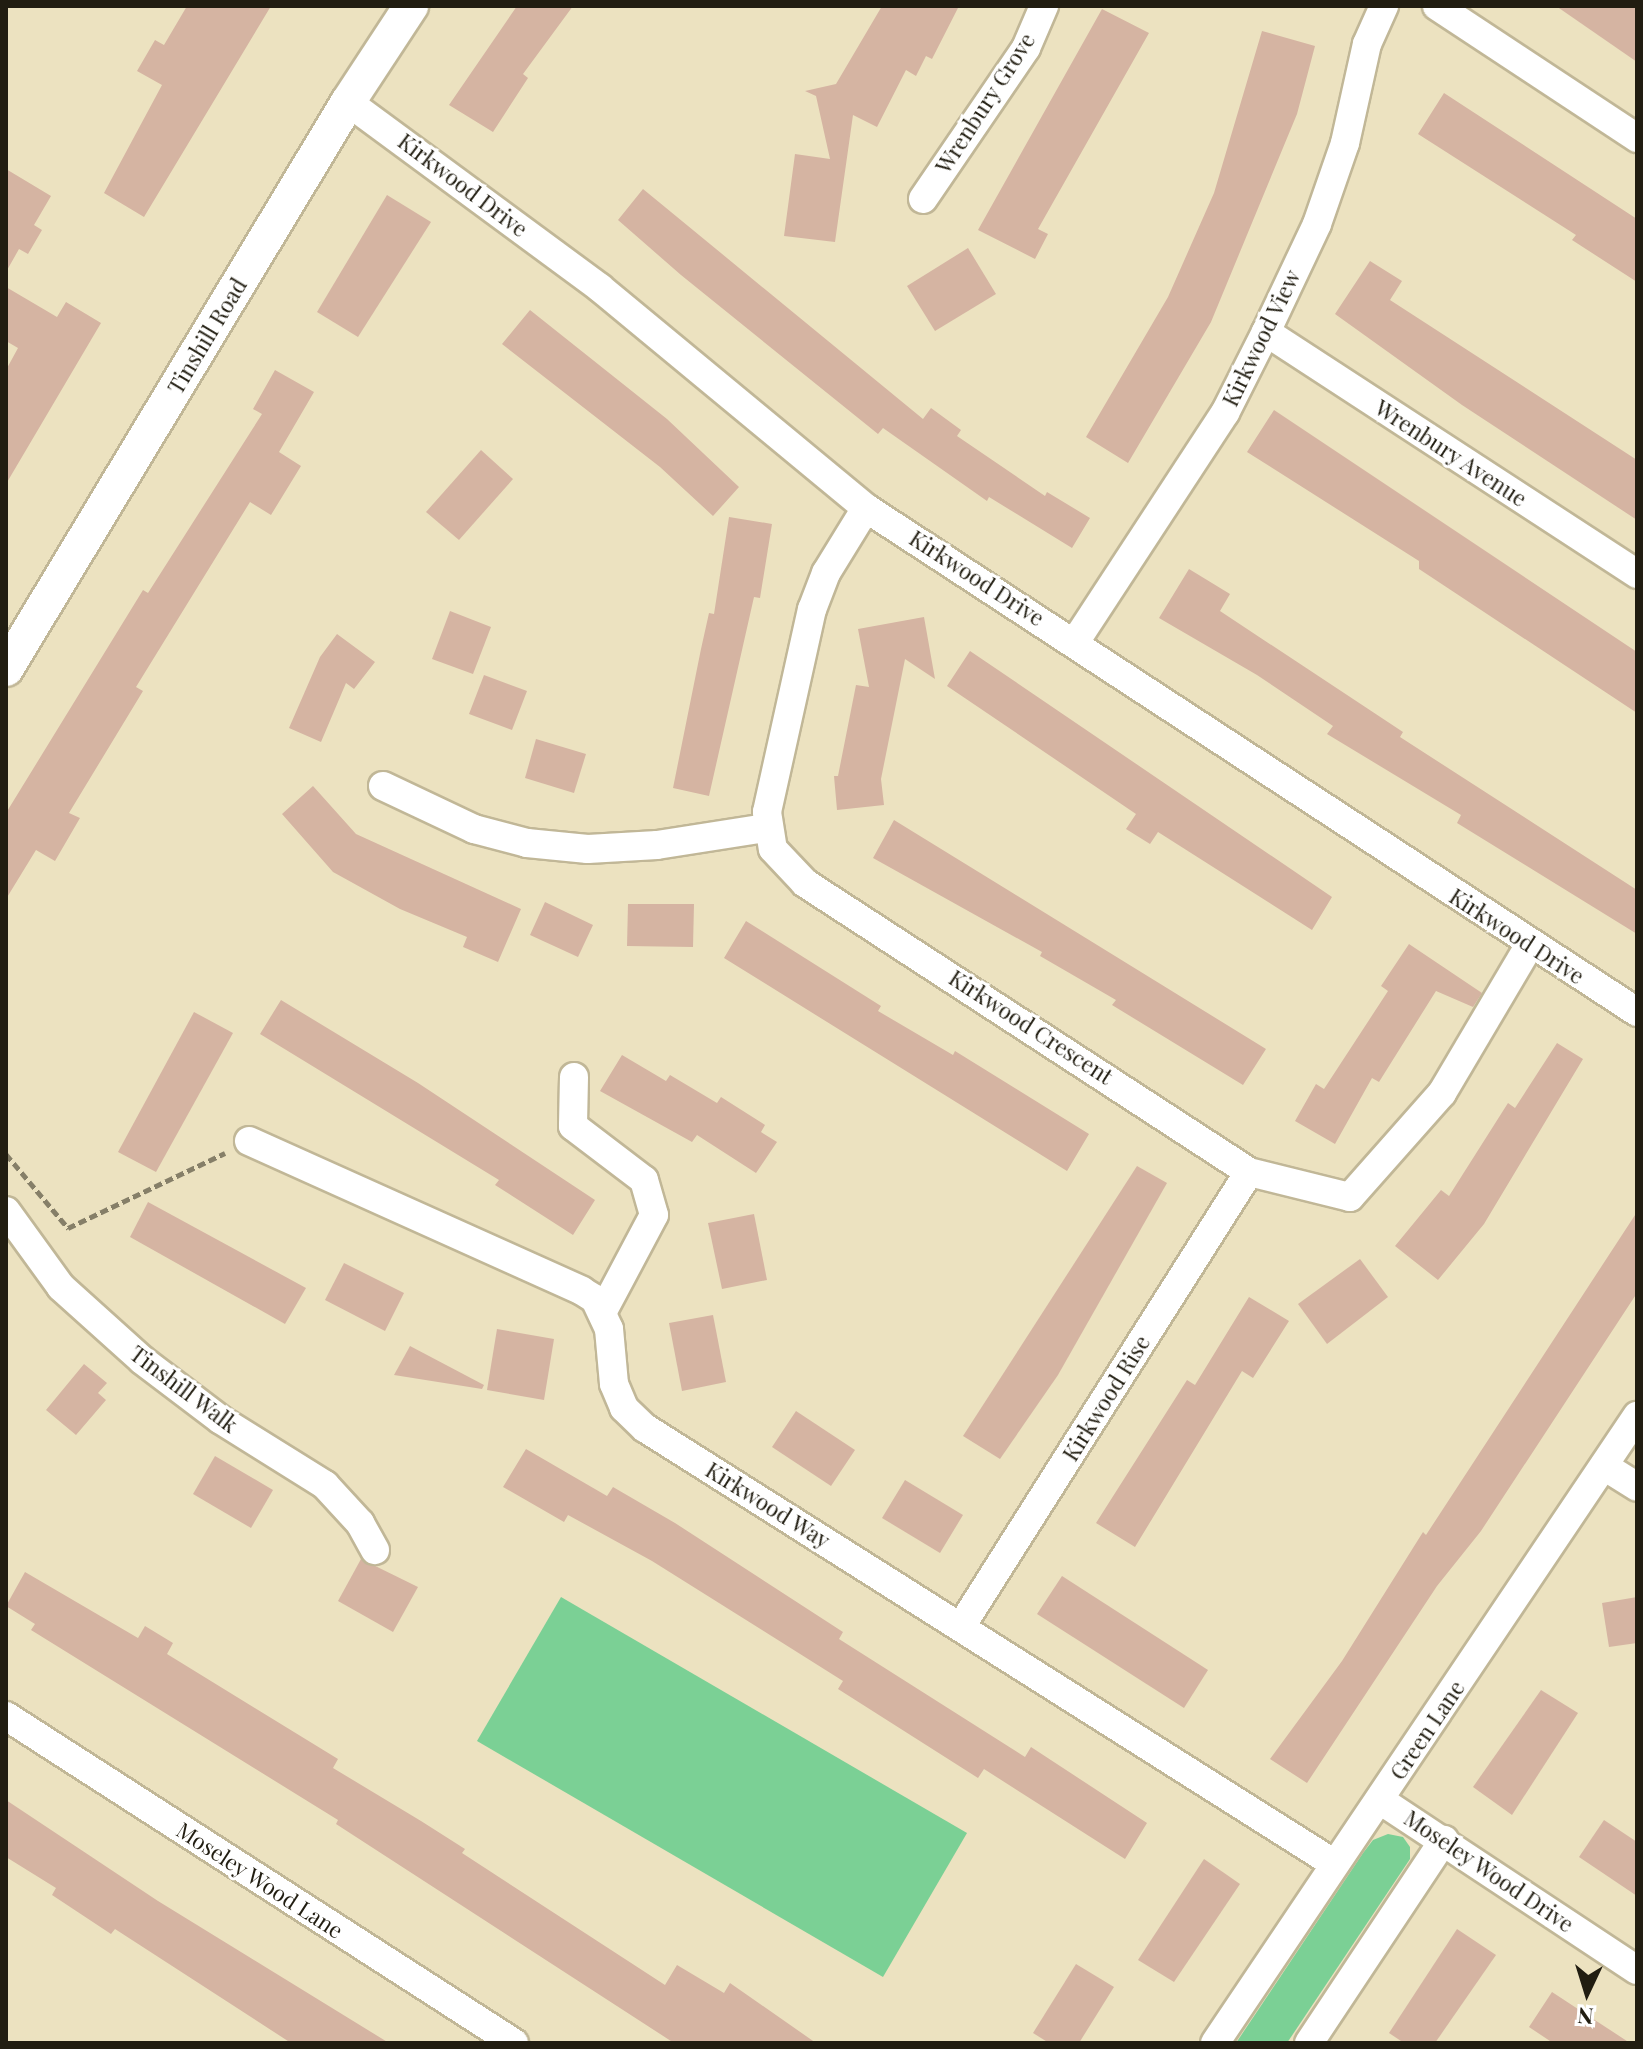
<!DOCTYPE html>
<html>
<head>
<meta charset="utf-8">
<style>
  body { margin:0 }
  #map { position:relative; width:1643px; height:2049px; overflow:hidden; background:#ece2c0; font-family:"Playfair Display",serif }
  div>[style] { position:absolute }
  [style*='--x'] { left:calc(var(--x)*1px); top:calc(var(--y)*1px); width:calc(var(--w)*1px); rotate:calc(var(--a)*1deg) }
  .green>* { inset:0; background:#7bd095 }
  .building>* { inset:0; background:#d5b4a2 }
  .path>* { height:5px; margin-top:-2.5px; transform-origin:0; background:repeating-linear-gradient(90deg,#867f68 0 8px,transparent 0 12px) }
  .roads { filter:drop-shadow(2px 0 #c1b797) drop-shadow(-2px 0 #c1b797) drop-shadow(0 2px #c1b797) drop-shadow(0 -2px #c1b797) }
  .minor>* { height:28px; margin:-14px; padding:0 14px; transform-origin:14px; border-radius:14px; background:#fff }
  .tertiary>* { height:34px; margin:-17px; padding:0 17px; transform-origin:17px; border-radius:17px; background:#fff }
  span { translate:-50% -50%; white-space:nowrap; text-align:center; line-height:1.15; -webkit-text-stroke:6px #fff; paint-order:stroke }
  .street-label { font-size:22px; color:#211d11 }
  .frame { position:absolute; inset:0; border:8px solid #211d11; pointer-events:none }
  .north { position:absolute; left:1547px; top:1953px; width:80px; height:80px; -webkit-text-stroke:6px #fff; paint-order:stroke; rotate:184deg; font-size:22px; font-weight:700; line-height:32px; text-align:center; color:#211d11 }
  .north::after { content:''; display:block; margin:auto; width:28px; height:36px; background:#211d11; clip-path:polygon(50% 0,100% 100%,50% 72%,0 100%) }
</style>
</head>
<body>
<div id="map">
  <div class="green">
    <i style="clip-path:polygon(561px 1597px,967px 1833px,883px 1977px,477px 1741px)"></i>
    <i style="clip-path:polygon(1388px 1834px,1403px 1837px,1410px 1847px,1410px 1859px,1287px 2043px,1236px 2043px,1363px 1853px,1373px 1840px)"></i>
  </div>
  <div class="building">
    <i style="clip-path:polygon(187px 6px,271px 6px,144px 217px,104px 193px,162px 85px,137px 71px,155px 40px,164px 45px)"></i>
    <i style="clip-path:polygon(517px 6px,573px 6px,523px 74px,528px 78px,493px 132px,449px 105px)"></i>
    <i style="clip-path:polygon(882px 6px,959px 6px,932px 59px,926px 56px,916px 76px,906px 70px,877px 127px,853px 115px,835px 242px,784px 236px,795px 154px,830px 159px,816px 96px,805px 91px,836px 84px)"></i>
    <i style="clip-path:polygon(1556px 6px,1637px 6px,1637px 62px)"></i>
    <i style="clip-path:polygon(1102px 9px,1149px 33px,1038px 229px,1048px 234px,1035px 259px,978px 230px)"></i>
    <i style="clip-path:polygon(1262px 31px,1315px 46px,1297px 114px,1211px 322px,1128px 463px,1086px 437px,1168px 297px,1214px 193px)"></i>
    <i style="clip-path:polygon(1444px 93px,1637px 219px,1637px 282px,1572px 240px,1576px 235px,1418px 134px)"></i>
    <i style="clip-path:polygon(6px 169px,51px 196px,34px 225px,42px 230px,28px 254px,19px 249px,6px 272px)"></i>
    <i style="clip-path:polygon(643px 189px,923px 419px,931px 408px,961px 430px,957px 436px,1045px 496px,1047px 492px,1090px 518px,1072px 548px,989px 497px,987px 501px,883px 428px,878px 434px,681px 275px,618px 220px)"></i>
    <i style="clip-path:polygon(387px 195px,431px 222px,358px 337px,317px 312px)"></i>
    <i style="clip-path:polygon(968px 248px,996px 294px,935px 331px,907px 286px)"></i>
    <i style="clip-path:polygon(1370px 261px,1402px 281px,1390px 300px,1637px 460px,1637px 520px,1462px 405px,1335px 314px)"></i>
    <i style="clip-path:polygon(6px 287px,57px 317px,66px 302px,101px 323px,6px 484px,6px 370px,18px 348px,6px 341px)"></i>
    <i style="clip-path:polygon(530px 310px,667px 419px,739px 487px,713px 516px,660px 467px,502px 344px)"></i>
    <i style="clip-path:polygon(275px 370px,314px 392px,279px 452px,301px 466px,271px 515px,250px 502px,136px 687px,143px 691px,69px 813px,80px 818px,55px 861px,36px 850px,6px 899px,6px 813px,143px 590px,148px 593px,262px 414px,253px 409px)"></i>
    <i style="clip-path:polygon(1274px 410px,1637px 652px,1637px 713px,1419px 569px,1419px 561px,1247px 452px)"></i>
    <i style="clip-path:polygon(481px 450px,513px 479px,459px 540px,426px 512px)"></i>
    <i style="clip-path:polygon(729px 517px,772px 524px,760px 598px,754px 597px,709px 796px,673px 788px,701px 649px,709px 613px,714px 614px)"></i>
    <i style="clip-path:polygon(1189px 569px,1230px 594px,1220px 611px,1403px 732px,1400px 737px,1637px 890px,1637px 934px,1457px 823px,1461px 815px,1327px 734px,1333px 726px,1257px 675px,1159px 618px)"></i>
    <i style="clip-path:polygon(450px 611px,491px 627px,473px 674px,432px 659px)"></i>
    <i style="clip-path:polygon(924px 617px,935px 679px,905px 659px,881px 779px,884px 805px,837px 810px,834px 776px,838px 776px,856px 685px,869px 687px,858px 629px)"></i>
    <i style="clip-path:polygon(337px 634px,375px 662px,354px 689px,346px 683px,321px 742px,289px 728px,320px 657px)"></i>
    <i style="clip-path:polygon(970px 651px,1332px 897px,1312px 930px,1158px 832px,1150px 844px,1126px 829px,1136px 814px,947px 686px)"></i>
    <i style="clip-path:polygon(484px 675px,527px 691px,512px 730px,469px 714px)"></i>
    <i style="clip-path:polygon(536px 739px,586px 754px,574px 793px,525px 778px)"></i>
    <i style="clip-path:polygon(313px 786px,356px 834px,521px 909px,498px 962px,463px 947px,467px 937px,400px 909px,333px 872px,282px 814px)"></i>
    <i style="clip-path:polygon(894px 820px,1266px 1049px,1243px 1085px,1112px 1005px,1116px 1000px,1040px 956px,1042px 952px,873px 858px)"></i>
    <i style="clip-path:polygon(545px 902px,593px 925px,578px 957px,530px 935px)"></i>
    <i style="clip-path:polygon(628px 904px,694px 904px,693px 947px,627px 946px)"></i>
    <i style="clip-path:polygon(746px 921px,881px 1006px,878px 1011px,953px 1055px,955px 1051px,1089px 1134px,1067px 1171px,724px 958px)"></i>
    <i style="clip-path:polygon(1409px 944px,1482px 993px,1473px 1007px,1436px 991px,1379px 1082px,1372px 1078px,1335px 1144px,1295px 1121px,1316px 1084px,1324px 1089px,1388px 991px,1381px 986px)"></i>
    <i style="clip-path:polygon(281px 1000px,418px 1083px,595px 1200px,573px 1235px,495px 1185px,499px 1180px,260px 1034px)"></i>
    <i style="clip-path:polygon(194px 1012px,233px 1033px,156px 1172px,118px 1152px)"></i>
    <i style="clip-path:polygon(1557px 1043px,1583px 1059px,1484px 1224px,1438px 1280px,1395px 1246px,1441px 1190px,1449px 1196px,1508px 1103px,1515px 1108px)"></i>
    <i style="clip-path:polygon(622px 1055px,666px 1081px,670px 1075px,717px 1103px,721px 1097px,765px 1125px,761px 1132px,777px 1142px,756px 1173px,697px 1135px,692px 1142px,600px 1091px)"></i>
    <i style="clip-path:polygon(1137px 1166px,1167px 1183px,1058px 1375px,1000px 1459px,963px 1436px)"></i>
    <i style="clip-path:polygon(148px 1202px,306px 1288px,285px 1324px,130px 1237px)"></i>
    <i style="clip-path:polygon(1637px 1212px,1637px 1293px,1481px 1531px,1437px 1586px,1307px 1783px,1270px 1759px,1342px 1661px,1423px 1532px,1426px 1535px)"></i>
    <i style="clip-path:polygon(754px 1214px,767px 1280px,722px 1289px,708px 1223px)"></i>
    <i style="clip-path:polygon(1360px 1259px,1388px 1297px,1327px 1344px,1298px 1304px)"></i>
    <i style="clip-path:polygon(344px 1263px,404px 1293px,385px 1331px,325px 1300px)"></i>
    <i style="clip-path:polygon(1249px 1297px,1289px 1321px,1253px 1378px,1242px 1371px,1135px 1547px,1096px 1523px,1187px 1380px,1195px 1385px)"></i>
    <i style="clip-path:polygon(713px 1315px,726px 1382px,682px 1391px,669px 1323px)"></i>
    <i style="clip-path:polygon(497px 1329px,554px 1339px,544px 1400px,487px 1390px)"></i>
    <i style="clip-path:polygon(410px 1346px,484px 1385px,482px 1389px,394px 1375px)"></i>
    <i style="clip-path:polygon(84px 1364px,107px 1383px,98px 1393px,106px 1400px,76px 1435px,46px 1410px)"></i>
    <i style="clip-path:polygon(796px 1411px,855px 1450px,831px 1486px,772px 1447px)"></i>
    <i style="clip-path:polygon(526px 1449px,607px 1496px,613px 1487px,675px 1523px,843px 1632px,839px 1639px,1025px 1757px,1031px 1747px,1147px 1823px,1125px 1859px,984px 1769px,978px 1778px,838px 1689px,843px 1681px,652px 1561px,568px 1515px,564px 1522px,503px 1487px)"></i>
    <i style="clip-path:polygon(215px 1456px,273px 1490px,251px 1528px,193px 1494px)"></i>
    <i style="clip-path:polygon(905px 1480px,963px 1515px,940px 1553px,882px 1518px)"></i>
    <i style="clip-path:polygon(361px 1559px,418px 1587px,393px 1632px,338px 1601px)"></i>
    <i style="clip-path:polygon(25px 1572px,138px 1638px,145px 1626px,173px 1643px,167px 1654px,338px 1759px,333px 1768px,421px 1821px,465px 1849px,462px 1853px,665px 1985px,677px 1965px,724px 1993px,730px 1983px,816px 2043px,674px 2043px,336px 1824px,338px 1820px,31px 1630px,35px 1624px,6px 1606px)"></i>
    <i style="clip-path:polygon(1062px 1576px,1208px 1670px,1184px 1708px,1037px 1614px)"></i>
    <i style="clip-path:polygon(1637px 1597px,1637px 1643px,1609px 1647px,1602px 1603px)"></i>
    <i style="clip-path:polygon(1541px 1690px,1578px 1713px,1512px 1815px,1473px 1787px)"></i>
    <i style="clip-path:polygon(6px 1800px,158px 1901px,389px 2043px,291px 2043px,115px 1929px,111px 1934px,52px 1895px,56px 1888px,6px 1857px)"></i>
    <i style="clip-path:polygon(1604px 1820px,1637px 1842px,1637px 1896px,1579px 1857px)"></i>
    <i style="clip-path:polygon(1204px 1859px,1240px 1884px,1174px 1982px,1138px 1960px)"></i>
    <i style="clip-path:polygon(1457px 1929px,1496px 1955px,1435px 2043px,1404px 2043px,1389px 2033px)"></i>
    <i style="clip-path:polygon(1076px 1964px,1114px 1987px,1079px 2043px,1049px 2043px,1033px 2033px)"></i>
    <i style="clip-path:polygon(1552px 1992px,1581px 2011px,1630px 2043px,1553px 2043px,1529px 2027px)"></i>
  </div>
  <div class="path">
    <i style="--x:6;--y:1154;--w:97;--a:50"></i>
    <i style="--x:68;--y:1228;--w:174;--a:-25.5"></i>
  </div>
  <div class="roads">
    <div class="minor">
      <i style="--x:1437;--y:6;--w:240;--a:33.4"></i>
      <i style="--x:348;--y:102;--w:313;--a:36.4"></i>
      <i style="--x:600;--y:288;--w:345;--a:39.6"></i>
      <i style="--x:866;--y:508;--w:921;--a:33.17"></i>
      <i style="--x:923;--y:199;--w:183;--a:-55.7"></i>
      <i style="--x:1026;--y:48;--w:46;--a:-66.8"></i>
      <i style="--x:1266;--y:332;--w:443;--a:33.1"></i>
      <i style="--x:866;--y:508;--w:76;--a:121.6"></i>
      <i style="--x:826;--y:573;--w:39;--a:111"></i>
      <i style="--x:812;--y:609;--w:208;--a:102.5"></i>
      <i style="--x:767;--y:812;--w:37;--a:81"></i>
      <i style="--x:773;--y:849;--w:47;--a:46.7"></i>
      <i style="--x:805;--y:883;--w:530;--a:33.06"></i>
      <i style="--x:1249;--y:1172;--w:104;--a:13.9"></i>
      <i style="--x:1350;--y:1197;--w:139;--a:-48.5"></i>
      <i style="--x:1442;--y:1093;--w:171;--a:-59.4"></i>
      <i style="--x:1075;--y:642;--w:274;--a:-56.8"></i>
      <i style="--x:1225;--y:413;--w:91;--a:-63.2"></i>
      <i style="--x:1266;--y:332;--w:119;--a:-64.7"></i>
      <i style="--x:1317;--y:224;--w:86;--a:-70.9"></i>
      <i style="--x:1345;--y:143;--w:101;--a:-77.5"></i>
      <i style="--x:1367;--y:44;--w:42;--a:-65.9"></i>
      <i style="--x:383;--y:786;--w:101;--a:25.3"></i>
      <i style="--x:474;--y:829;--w:55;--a:14.8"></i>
      <i style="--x:527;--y:843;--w:61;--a:5.6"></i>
      <i style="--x:588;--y:849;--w:69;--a:-3.3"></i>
      <i style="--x:657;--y:845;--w:110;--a:-8.9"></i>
      <i style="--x:574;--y:1077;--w:49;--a:91.2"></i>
      <i style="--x:573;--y:1126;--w:89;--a:37.3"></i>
      <i style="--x:644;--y:1180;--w:36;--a:74"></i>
      <i style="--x:654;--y:1215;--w:109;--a:118"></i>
      <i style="--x:249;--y:1141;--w:365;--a:24.2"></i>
      <i style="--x:582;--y:1291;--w:15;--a:32"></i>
      <i style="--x:595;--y:1299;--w:33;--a:65"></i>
      <i style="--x:609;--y:1329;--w:55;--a:84.8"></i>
      <i style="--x:614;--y:1384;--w:26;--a:67"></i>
      <i style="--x:624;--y:1408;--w:29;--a:44"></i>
      <i style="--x:645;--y:1428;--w:814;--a:32.3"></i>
      <i style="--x:6;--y:1211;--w:94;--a:54.1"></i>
      <i style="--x:61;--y:1287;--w:109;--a:42"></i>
      <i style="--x:142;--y:1360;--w:99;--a:37.2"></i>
      <i style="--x:221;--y:1420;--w:123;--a:32"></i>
      <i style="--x:325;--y:1485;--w:52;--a:47.4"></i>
      <i style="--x:360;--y:1523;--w:31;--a:61"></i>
      <i style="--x:1604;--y:1466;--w:39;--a:32"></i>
      <i style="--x:962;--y:1625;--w:536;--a:-57.64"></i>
      <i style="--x:6;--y:1716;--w:604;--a:32.77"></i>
      <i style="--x:1380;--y:1800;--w:308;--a:33.5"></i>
      <i style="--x:1215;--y:2043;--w:756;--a:-56.06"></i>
      <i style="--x:1309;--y:2043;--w:244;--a:-56.4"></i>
    </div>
    <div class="tertiary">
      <i style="--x:6;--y:669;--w:662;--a:-58.9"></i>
      <i style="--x:348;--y:102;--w:115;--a:-56.7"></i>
    </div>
  </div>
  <div class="street-label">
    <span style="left:985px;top:103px;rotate:-57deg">Wrenbury Grove</span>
    <span style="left:463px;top:185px;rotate:37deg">Kirkwood Drive</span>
    <span style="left:207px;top:336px;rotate:-59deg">Tinshill Road</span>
    <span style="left:1261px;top:338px;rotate:-64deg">Kirkwood View</span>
    <span style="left:1451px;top:453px;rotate:33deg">Wrenbury Avenue</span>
    <span style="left:977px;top:578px;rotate:33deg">Kirkwood Drive</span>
    <span style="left:1517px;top:936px;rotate:33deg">Kirkwood Drive</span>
    <span style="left:1031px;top:1027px;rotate:33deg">Kirkwood Crescent</span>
    <span style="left:184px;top:1389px;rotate:37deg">Tinshill Walk</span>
    <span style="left:1106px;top:1398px;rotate:-58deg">Kirkwood Rise</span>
    <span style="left:768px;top:1505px;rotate:32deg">Kirkwood Way</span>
    <span style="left:1427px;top:1730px;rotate:-56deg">Green Lane</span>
    <span style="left:1489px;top:1871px;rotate:34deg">Moseley Wood Drive</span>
    <span style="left:260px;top:1880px;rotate:33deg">Moseley Wood Lane</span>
  </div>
  <div class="frame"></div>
  <div class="north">N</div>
</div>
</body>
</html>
